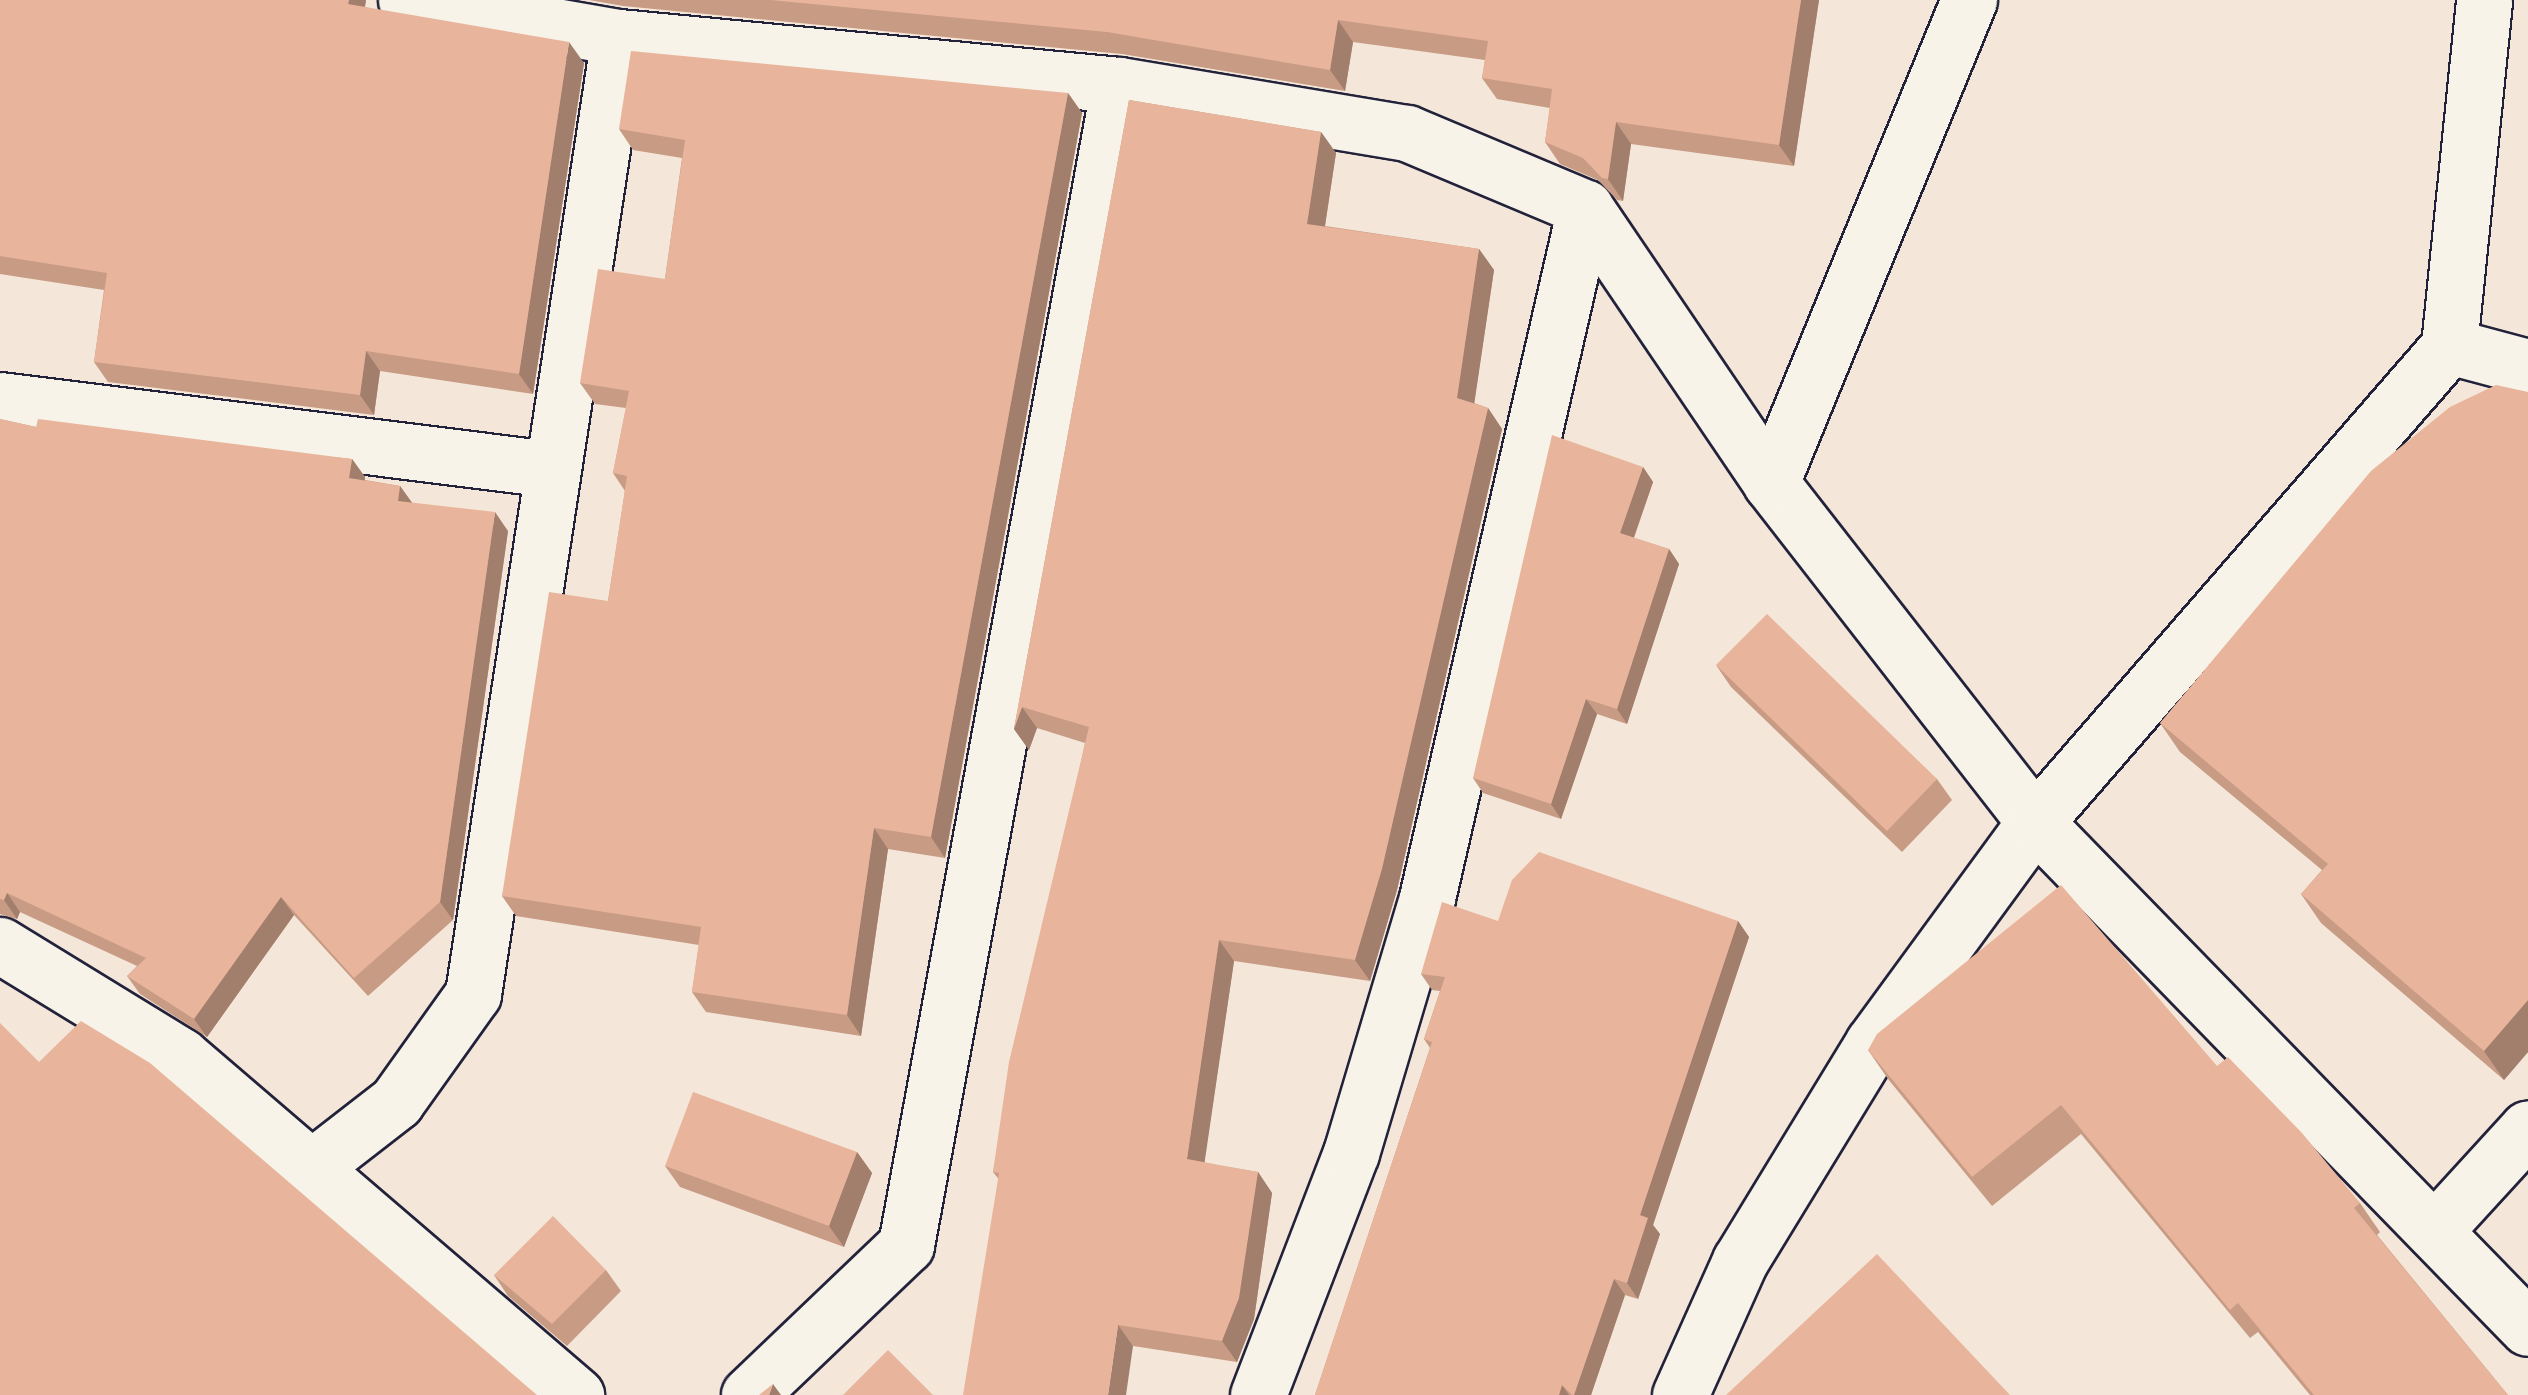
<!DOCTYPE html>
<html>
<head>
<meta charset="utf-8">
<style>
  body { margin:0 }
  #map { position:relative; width:2528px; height:1395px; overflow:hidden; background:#f4e6d9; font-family:Caveat,sans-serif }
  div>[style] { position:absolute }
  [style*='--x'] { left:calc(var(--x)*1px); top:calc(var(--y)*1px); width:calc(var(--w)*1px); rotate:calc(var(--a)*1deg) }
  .roads { filter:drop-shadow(2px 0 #22223b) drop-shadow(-2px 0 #22223b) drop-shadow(0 2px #22223b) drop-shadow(0 -2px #22223b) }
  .minor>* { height:55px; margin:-27.5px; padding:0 27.5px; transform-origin:27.5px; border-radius:27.5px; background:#f7f3e8 }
  .wall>* { inset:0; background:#c89b85 }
  .shaded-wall>* { inset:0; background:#a27e6c }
  .building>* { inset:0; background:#e8b49b }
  span { translate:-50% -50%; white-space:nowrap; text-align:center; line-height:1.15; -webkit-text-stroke:8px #f7f3e8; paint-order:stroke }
</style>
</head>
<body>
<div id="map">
  <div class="roads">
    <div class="minor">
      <i style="--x:406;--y:0;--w:216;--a:9.9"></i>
      <i style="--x:619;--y:37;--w:502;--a:5.48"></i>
      <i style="--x:1119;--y:85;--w:292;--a:9.5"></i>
      <i style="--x:1407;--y:133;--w:193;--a:22.8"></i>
      <i style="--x:1585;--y:208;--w:332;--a:55.9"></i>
      <i style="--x:1771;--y:483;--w:430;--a:52.1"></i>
      <i style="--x:2035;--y:822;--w:706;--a:45.75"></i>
      <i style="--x:2449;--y:346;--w:82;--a:14.9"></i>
      <i style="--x:0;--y:400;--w:554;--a:7.15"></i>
      <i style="--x:1771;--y:483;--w:522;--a:-67.71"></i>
      <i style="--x:0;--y:945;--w:212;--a:31.5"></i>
      <i style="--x:181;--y:1056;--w:521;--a:40.64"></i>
      <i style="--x:311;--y:1168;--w:108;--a:-37.8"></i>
      <i style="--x:396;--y:1102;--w:133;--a:-54.5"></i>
      <i style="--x:473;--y:994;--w:968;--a:-81.33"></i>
      <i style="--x:2434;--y:1231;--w:139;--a:-47.6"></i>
      <i style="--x:749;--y:1395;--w:217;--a:-43.7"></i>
      <i style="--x:906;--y:1245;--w:1179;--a:-79.6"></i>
      <i style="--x:1258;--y:1395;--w:259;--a:-69"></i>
      <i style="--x:1351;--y:1153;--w:266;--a:-73.4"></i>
      <i style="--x:1427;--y:898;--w:708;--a:-77.1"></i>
      <i style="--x:1680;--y:1395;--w:147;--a:-65.9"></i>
      <i style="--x:1740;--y:1261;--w:255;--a:-58.6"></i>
      <i style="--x:1873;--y:1043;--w:274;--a:-53.8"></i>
      <i style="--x:2035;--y:822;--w:631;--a:-48.98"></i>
      <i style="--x:2449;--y:346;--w:348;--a:-84.2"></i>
    </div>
  </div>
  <div class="wall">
    <i style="clip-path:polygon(0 0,366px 0,365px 7px,584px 63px,533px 394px,380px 371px,374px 415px,108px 382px,94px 362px,104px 290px,0 274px)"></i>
    <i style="clip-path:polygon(589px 0,1819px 0,1794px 166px,1631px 144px,1623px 201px,1617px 200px,1598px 180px,1560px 164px,1545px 142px,1550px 108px,1497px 99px,1482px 78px,1485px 60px,1353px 42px,1345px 91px,1122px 54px,623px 6px)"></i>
    <i style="clip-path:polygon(1068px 93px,1082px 113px,945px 858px,888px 849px,861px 1036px,706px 1012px,692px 992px,699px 945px,516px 916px,502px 896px,608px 601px,625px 491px,613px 473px,626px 408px,595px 404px,580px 383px,665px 279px,682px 158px,633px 150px,619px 129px)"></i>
    <i style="clip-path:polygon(1129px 100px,1321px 132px,1336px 153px,1325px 226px,1479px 249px,1494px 270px,1474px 403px,1488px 408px,1502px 429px,1397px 890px,1370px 981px,1234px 961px,1204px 1163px,1258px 1172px,1272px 1193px,1254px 1319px,1237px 1362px,1133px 1346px,993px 1172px,1085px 743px,1037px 728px,1029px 750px,1014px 729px)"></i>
    <i style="clip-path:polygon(2528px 392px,2528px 1052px,2504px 1080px,2321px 923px,2301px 894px,2322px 870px,2180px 752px,2160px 723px)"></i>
    <i style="clip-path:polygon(0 419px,36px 427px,352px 459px,365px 477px,365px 480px,400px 486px,412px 503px,508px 531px,453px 920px,368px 996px,294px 915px,207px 1037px,140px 994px,127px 976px,137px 966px,20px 912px,17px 919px,0 914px)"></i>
    <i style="clip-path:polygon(1643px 467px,1653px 482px,1634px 538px,1669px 549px,1679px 564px,1627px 724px,1597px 714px,1561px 819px,1483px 793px,1473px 778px)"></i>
    <i style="clip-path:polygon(1716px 665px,1937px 779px,1952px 800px,1902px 852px,1731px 687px)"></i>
    <i style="clip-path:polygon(1498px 921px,1738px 921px,1749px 937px,1653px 1225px,1660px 1234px,1638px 1299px,1625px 1295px,1591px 1395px,1315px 1395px,1430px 1048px,1424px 1039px,1440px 991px,1432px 990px,1421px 974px)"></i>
    <i style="clip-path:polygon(1868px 1050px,2217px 1066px,2360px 1203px,2380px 1232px,2377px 1235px,2508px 1395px,2310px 1395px,2258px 1332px,2250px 1338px,2081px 1134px,1992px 1206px,1888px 1079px)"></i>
    <i style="clip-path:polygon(857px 1152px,872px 1173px,844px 1247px,680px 1187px,665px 1166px)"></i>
    <i style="clip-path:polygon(606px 1270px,621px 1291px,567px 1346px,508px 1296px,494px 1275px)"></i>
  </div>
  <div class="shaded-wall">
    <i style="clip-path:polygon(349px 0,366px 0,362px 24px,348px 4px)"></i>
    <i style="clip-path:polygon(1801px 0,1819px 0,1794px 166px,1779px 145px)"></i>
    <i style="clip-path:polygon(1338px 20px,1353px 42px,1345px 91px,1330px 70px)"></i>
    <i style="clip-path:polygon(569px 42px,584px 63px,533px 394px,519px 374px)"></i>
    <i style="clip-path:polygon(1068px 93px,1082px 113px,945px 858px,931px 837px)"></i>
    <i style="clip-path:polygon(1616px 122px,1631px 144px,1623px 201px,1608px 179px)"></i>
    <i style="clip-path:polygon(1321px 132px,1336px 153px,1322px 245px,1307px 224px)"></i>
    <i style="clip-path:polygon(1479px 249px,1494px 270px,1472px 419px,1457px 398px)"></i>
    <i style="clip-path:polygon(366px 351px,380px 371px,374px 415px,360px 395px)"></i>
    <i style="clip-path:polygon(1488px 408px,1502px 429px,1397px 890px,1370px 981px,1355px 960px)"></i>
    <i style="clip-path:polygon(352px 459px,365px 477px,362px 497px,349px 478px)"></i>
    <i style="clip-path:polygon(1643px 467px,1653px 482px,1630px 548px,1620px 533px)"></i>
    <i style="clip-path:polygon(400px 486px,413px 504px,398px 501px)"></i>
    <i style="clip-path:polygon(495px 512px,508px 531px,453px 920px,440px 902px)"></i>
    <i style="clip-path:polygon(1669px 549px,1679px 564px,1627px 724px,1617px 709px)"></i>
    <i style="clip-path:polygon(1586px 699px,1597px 714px,1561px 819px,1551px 804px)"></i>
    <i style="clip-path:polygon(1022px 707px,1037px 728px,1029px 750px,1014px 729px)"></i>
    <i style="clip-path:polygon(874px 828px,888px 849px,861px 1036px,847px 1015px)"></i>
    <i style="clip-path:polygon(7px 893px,20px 912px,17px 919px,4px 900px)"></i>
    <i style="clip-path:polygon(281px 897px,294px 915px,207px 1037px,194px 1019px)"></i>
    <i style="clip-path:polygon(1738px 921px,1749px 937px,1653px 1225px,1660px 1234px,1638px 1299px,1627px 1283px,1640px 1215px)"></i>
    <i style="clip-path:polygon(1219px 940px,1234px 961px,1202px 1180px,1187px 1159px)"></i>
    <i style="clip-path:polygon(2528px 1000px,2528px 1052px,2504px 1080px,2484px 1051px)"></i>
    <i style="clip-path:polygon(857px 1152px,872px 1173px,844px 1247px,829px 1226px)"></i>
    <i style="clip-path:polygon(1258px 1172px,1272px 1193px,1254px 1319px,1237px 1362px,1222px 1341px)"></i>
    <i style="clip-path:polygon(1614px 1279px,1625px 1295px,1591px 1395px,1574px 1395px)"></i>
    <i style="clip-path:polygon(1118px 1325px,1133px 1346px,1126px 1395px,1108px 1395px)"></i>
    <i style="clip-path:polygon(773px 1384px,781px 1395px,769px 1395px)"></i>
    <i style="clip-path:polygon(1562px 1385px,1569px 1395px,1559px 1395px)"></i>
  </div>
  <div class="building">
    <i style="clip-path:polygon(0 0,349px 0,348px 4px,569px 42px,519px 374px,366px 351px,360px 395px,94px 362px,107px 273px,0 256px)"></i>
    <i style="clip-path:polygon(770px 0,1801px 0,1779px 145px,1616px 122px,1608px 179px,1602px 178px,1583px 158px,1545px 142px,1552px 89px,1482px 78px,1488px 41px,1338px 20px,1330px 70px,1107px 32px)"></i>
    <i style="clip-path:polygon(631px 51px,1068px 93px,931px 837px,874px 828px,847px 1015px,692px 992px,701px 927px,502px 896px,549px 592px,608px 601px,627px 476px,613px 473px,629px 391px,580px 383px,598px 269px,665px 279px,685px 140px,619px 129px)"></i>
    <i style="clip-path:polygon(1129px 100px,1321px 132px,1307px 224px,1479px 249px,1457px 398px,1488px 408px,1382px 869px,1355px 960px,1219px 940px,1187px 1159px,1258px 1172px,1239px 1298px,1222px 1341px,1118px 1325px,1108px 1395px,963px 1395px,999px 1173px,993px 1172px,1009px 1062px,1089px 727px,1022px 707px,1014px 729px)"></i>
    <i style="clip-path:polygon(2496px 385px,2528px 392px,2528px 1000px,2484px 1051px,2301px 894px,2328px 864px,2160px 723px,2371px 471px,2450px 407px)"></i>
    <i style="clip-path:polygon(0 419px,36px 427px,38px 419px,352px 459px,349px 478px,400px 486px,398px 501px,495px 512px,440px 902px,354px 978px,281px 897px,194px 1019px,127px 976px,146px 958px,7px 893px,4px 900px,0 899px)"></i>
    <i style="clip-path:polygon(1552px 435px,1643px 467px,1620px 533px,1669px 549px,1617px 709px,1586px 699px,1551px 804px,1473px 778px)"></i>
    <i style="clip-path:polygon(1767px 614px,1937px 779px,1887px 831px,1716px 665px)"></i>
    <i style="clip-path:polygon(1539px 852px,1738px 921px,1640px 1215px,1648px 1218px,1627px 1283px,1614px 1279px,1574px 1395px,1572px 1395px,1562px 1385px,1559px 1395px,1315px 1395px,1432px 1042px,1424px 1039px,1445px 977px,1421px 974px,1442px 902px,1498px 921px,1512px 880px)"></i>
    <i style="clip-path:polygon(2061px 885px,2217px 1066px,2228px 1057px,2302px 1133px,2360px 1203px,2354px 1208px,2508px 1395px,2314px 1395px,2238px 1303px,2230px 1310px,2061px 1105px,1972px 1177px,1868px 1050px,1877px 1034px)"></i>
    <i style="clip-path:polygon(81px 1021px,150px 1063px,537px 1395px,0 1395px,0 1023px,39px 1062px)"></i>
    <i style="clip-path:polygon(693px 1092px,857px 1152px,829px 1226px,665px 1166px)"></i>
    <i style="clip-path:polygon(553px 1216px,606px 1270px,552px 1324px,494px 1275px)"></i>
    <i style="clip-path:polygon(1877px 1254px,2010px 1395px,1726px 1395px)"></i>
    <i style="clip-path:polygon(888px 1350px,933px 1395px,843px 1395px)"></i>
    <i style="clip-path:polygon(773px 1384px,769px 1395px,759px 1395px)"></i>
  </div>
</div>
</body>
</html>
